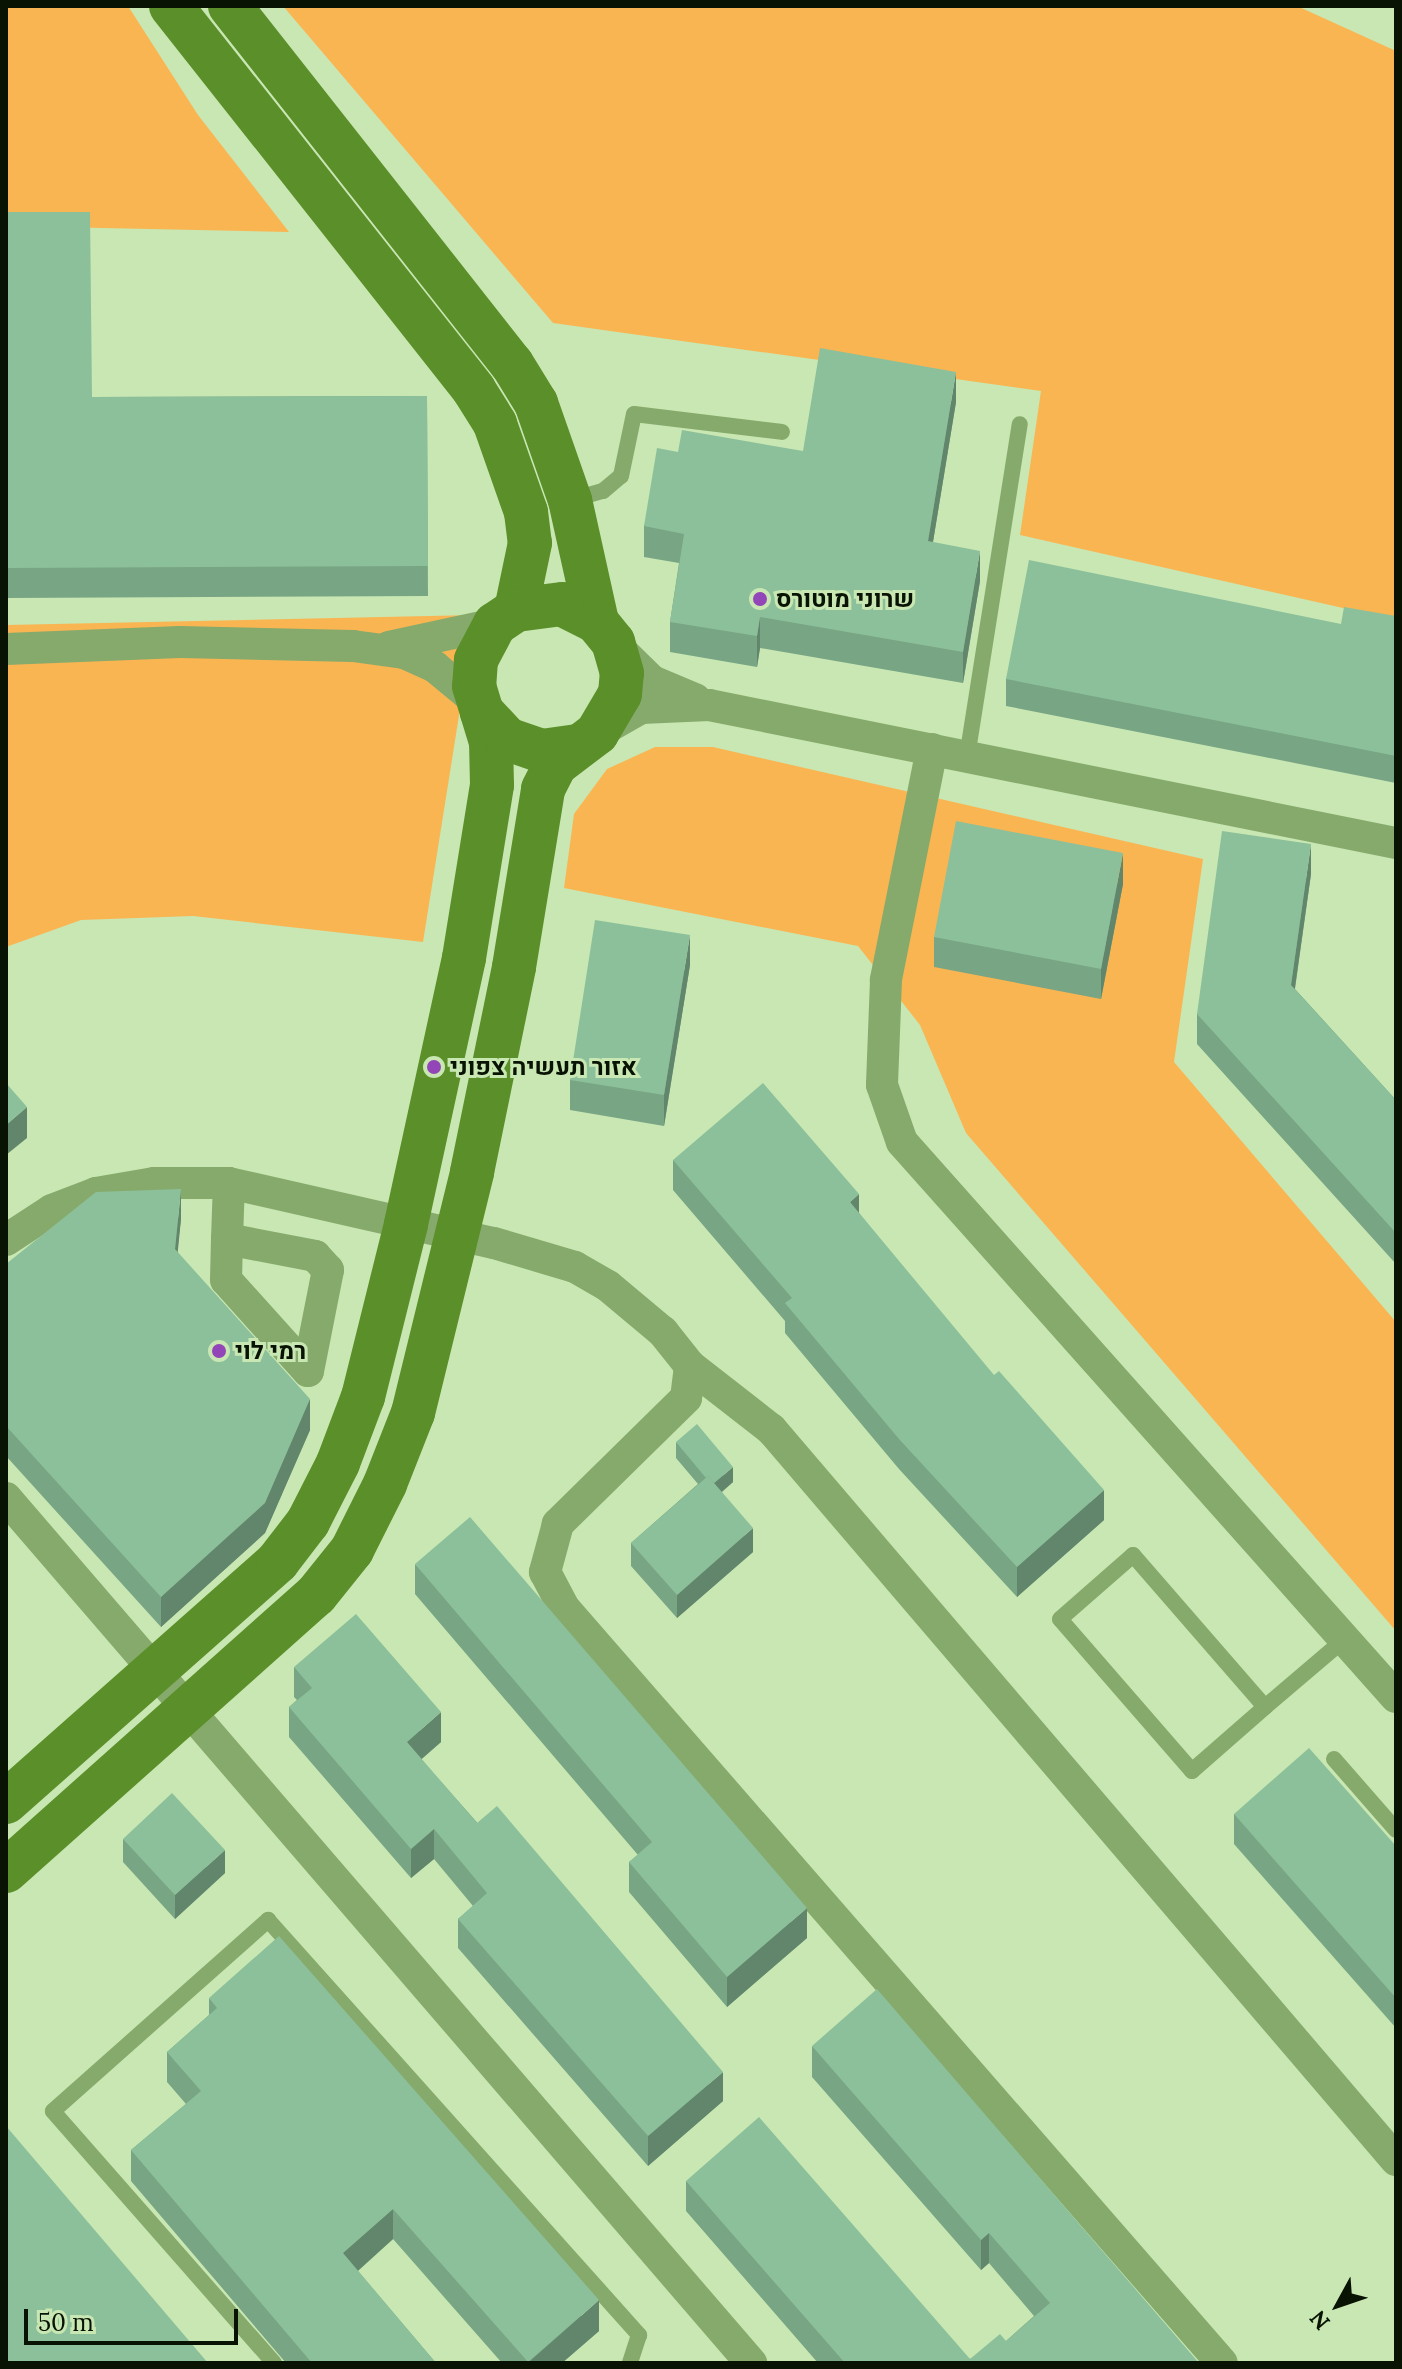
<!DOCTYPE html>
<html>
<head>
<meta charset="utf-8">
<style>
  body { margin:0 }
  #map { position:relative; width:1402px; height:2369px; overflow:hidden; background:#c8e7b3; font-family:Lora,Heebo,serif }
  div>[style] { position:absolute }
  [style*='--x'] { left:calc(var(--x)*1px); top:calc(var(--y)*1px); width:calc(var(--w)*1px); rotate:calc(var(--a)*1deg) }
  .green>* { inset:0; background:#fab553 }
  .lane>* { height:16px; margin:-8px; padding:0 8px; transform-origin:8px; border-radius:8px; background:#86aa6b }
  .street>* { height:32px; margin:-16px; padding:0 16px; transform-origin:16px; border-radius:16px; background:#86aa6b }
  .secondary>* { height:44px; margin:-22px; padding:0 22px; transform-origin:22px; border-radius:22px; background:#5b8f29 }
  .wall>* { inset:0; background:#78a584 }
  .shaded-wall>* { inset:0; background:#62866c }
  .building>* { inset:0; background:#8cc09a }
  .dots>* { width:22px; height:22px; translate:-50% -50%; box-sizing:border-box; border:4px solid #c8e7b3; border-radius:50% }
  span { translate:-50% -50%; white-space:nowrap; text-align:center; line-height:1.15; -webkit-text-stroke:6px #c8e7b3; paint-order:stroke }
  .poi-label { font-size:24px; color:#091303; font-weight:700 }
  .left { translate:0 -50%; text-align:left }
  .frame { position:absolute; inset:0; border:8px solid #091303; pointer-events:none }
  .north { position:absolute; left:1298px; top:2265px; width:80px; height:80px; -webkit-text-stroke:6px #c8e7b3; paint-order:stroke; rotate:230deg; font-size:22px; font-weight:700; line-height:32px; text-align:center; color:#091303 }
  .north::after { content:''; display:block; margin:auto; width:28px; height:36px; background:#091303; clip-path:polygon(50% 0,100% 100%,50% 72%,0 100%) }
  .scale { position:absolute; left:24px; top:2309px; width:214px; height:36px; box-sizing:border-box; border:4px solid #091303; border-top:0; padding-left:10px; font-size:24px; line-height:28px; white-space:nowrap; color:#091303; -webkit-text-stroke:6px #c8e7b3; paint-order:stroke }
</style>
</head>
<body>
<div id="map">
  <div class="green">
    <i style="clip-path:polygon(6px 6px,128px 6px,198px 115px,289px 232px,6px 226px)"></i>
    <i style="clip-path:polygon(283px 6px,1297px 6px,1396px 51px,1396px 620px,1020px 535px,1041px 391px,553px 323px)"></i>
    <i style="clip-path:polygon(475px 615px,423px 942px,193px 916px,81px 920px,6px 947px,6px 625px)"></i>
    <i style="clip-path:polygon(655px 747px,713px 747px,1203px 859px,1174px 1062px,1396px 1322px,1396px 1631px,966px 1133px,920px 1025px,858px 946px,564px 888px,574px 814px,607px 769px)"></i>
  </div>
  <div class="lane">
    <i style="--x:571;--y:500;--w:33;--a:-16"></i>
    <i style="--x:603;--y:491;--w:23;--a:-40"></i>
    <i style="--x:621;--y:476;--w:63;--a:-78.2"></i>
    <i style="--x:634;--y:414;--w:149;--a:6.9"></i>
    <i style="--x:967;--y:757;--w:337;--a:-81"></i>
    <i style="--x:1133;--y:1555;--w:201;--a:49"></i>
    <i style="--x:1265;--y:1707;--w:97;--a:138.8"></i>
    <i style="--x:1192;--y:1771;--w:201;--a:-131"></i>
    <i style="--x:1060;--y:1619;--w:97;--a:-41.2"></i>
    <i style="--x:1265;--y:1707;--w:105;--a:-40.4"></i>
    <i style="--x:1334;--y:1759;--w:94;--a:48.9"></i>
    <i style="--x:274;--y:2363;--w:335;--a:-131.3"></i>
    <i style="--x:53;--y:2111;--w:288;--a:-41.6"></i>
    <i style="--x:268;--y:1920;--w:557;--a:48.2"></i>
    <i style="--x:639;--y:2335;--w:29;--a:108"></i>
  </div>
  <div class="street">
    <i style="--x:613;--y:643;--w:54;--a:44.3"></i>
    <i style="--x:652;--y:681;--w:47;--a:22.7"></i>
    <i style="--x:389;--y:647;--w:108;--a:-12.2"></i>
    <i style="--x:6;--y:649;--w:174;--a:-2.3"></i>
    <i style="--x:180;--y:642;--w:173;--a:1.3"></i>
    <i style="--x:353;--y:646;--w:51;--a:7.8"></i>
    <i style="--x:404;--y:653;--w:34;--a:24"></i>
    <i style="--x:435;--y:667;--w:58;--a:39.4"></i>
    <i style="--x:597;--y:733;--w:51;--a:-29.6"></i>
    <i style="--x:641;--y:708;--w:68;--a:-2.5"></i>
    <i style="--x:709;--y:705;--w:701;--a:11.36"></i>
    <i style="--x:932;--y:749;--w:236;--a:101.3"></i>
    <i style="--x:886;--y:980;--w:105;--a:92.2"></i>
    <i style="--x:882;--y:1085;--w:60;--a:70.7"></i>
    <i style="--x:902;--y:1142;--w:743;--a:48.33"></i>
    <i style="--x:227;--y:1239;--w:90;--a:10.9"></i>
    <i style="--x:315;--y:1256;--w:19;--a:47"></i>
    <i style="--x:328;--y:1270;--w:103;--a:101.2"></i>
    <i style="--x:308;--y:1371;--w:122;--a:-132"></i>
    <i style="--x:226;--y:1280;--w:41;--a:-88.6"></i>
    <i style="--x:227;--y:1239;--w:56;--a:-88"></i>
    <i style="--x:6;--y:1240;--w:55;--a:-33.1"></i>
    <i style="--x:52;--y:1210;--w:47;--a:-21.1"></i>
    <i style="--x:96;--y:1193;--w:59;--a:-9.8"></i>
    <i style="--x:154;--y:1183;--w:75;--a:0"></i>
    <i style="--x:229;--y:1183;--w:272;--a:12.8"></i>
    <i style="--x:494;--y:1243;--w:84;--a:16.5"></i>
    <i style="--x:575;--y:1267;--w:38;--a:30"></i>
    <i style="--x:608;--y:1286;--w:72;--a:39.9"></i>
    <i style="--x:663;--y:1332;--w:43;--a:51.5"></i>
    <i style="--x:690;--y:1366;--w:32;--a:97"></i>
    <i style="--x:686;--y:1398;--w:180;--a:135.5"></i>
    <i style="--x:558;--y:1524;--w:50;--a:105.2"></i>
    <i style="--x:545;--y:1572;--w:41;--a:62.2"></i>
    <i style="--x:564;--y:1608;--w:1001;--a:48.93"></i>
    <i style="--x:690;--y:1366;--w:103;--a:37.9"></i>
    <i style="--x:771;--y:1429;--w:962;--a:49.47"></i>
    <i style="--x:6;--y:1498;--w:1142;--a:49.26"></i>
  </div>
  <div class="secondary">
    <i style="--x:171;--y:6;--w:489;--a:51.7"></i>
    <i style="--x:474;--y:390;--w:40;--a:58"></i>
    <i style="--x:495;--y:424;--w:93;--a:70.6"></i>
    <i style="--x:526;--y:512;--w:31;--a:83"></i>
    <i style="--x:530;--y:543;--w:68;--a:101.8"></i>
    <i style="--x:230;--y:6;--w:456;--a:51.8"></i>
    <i style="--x:512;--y:364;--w:46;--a:58.4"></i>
    <i style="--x:536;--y:403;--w:103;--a:70.7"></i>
    <i style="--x:570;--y:500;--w:125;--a:77.5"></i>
    <i style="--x:6;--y:1802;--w:363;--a:-41.5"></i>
    <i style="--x:278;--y:1561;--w:49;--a:-52.4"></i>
    <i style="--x:308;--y:1522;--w:66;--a:-63"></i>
    <i style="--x:338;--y:1463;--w:71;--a:-69.3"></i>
    <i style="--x:363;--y:1397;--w:178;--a:-76"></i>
    <i style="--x:406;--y:1224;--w:272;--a:-77.7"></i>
    <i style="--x:464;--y:958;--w:175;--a:-80.8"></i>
    <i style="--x:492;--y:785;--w:43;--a:-91.3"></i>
    <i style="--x:491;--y:742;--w:31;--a:-107"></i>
    <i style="--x:6;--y:1871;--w:415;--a:-41.7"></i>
    <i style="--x:316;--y:1595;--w:58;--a:-51.3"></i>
    <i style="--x:352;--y:1550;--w:74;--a:-63.4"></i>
    <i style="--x:385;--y:1484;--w:76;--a:-68.5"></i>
    <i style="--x:413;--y:1413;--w:248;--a:-76.2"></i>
    <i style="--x:472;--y:1172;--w:209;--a:-78.4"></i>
    <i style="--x:514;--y:967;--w:180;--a:-80.7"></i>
    <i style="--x:543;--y:789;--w:27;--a:-63"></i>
    <i style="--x:555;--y:765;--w:53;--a:-37.3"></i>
    <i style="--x:597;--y:733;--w:45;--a:-59.5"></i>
    <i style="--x:620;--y:694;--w:21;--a:-85"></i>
    <i style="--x:622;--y:673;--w:32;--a:-106"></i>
    <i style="--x:613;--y:642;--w:26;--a:-129"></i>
    <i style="--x:597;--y:622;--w:39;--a:-153"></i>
    <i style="--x:562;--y:604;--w:46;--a:172.6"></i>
    <i style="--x:516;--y:610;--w:25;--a:146"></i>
    <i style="--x:495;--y:624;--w:41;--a:117.8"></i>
    <i style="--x:476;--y:660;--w:26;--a:94"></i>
    <i style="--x:474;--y:686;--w:27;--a:73"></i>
    <i style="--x:482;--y:712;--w:37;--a:47"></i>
    <i style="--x:507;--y:739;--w:37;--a:19"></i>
    <i style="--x:542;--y:751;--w:34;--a:-8"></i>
  </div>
  <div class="wall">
    <i style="clip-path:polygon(6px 212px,92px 397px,427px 396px,428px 596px,6px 598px)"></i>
    <i style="clip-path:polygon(956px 402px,933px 542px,980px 581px,963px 683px,760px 648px,757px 667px,670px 652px,670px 622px,679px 563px,644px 557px,644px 526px,678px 452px,803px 451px)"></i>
    <i style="clip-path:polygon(1396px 616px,1396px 783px,1006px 706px,1006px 679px,1341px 624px)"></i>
    <i style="clip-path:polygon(1311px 874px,1295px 989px,1396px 1100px,1396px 1264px,1197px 1044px,1197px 1014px)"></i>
    <i style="clip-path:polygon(1123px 884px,1101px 999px,934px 967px,934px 937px)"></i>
    <i style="clip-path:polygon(690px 965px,664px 1126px,570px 1110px,570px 1080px)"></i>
    <i style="clip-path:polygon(673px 1160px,859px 1213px,1104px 1520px,1017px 1597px,899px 1469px,785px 1333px,785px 1321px,673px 1190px)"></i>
    <i style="clip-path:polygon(181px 1219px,177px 1252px,310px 1430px,265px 1533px,161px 1627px,6px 1456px,6px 1264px)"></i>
    <i style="clip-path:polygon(676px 1442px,733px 1482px,722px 1492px,753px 1552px,677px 1618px,631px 1566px,631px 1543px,698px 1484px,676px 1458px)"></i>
    <i style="clip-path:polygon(415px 1564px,807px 1938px,727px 2007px,629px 1892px,629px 1862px,638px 1855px,415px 1594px)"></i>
    <i style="clip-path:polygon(294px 1667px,441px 1742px,421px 1759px,723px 2101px,648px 2166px,458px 1948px,458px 1919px,473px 1906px,434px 1859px,411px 1878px,289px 1737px,289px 1707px,297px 1700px,294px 1697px)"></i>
    <i style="clip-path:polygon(1234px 1814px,1396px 1846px,1396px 2028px,1234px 1844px)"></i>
    <i style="clip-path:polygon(123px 1839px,225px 1873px,175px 1919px,123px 1862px)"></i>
    <i style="clip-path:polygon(209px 1998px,599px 2331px,562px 2363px,502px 2363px,393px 2239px,358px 2271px,436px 2363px,286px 2363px,131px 2181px,131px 2150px,186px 2104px,167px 2082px,167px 2052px,209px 2015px)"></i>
    <i style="clip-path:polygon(812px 2046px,1199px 2363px,818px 2363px,686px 2211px,686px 2181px,970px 2359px,1006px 2341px,1034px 2316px,989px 2263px,981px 2270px,812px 2077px)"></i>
  </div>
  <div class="shaded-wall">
    <i style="clip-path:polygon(956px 372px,956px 402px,928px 572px,928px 541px)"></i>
    <i style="clip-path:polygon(980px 551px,980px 581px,963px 683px,963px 652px)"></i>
    <i style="clip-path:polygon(760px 617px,760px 648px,757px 667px,757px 636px)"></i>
    <i style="clip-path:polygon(1311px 844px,1311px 874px,1291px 1015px,1291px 985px)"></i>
    <i style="clip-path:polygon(1123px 853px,1123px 884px,1101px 999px,1101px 969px)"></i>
    <i style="clip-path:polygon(690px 935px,690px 965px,664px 1126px,664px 1095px)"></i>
    <i style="clip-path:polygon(27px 1107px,27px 1138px,6px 1155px,6px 1125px)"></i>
    <i style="clip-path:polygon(181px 1189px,181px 1219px,175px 1280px,175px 1249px)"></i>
    <i style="clip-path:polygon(859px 1194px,859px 1225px,850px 1202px)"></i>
    <i style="clip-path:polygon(310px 1399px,310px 1430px,265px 1533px,161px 1627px,161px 1597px)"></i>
    <i style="clip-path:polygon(733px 1467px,733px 1482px,712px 1500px,712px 1485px)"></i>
    <i style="clip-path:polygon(1104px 1490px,1104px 1520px,1017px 1597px,1017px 1567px)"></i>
    <i style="clip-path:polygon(753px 1528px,753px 1552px,677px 1618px,677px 1595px)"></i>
    <i style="clip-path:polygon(441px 1712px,441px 1742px,407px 1772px,407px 1742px)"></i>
    <i style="clip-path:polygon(434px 1829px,434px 1859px,411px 1878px,411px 1849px)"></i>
    <i style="clip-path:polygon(225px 1850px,225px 1873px,175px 1919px,175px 1895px)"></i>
    <i style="clip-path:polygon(807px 1908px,807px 1938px,727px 2007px,727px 1977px)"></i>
    <i style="clip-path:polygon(723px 2072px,723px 2101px,648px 2166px,648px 2136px)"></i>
    <i style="clip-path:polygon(393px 2209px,393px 2239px,343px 2284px,343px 2253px)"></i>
    <i style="clip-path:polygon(989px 2233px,989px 2263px,981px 2270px,981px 2240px)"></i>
    <i style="clip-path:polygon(599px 2300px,599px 2331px,562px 2363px,528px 2363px)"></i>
  </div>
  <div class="building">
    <i style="clip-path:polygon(6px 212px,90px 212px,92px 397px,427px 396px,428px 566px,6px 568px)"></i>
    <i style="clip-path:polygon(820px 348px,956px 372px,928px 541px,980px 551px,963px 652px,760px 617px,757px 636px,670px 622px,684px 534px,644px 526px,657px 448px,678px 452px,682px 430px,803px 451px)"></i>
    <i style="clip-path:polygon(1029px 560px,1341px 624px,1344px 607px,1396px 616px,1396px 756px,1006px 679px)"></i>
    <i style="clip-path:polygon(956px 821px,1123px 853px,1101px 969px,934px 937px)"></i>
    <i style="clip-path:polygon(1222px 831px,1311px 844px,1291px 985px,1396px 1100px,1396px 1233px,1197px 1014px)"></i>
    <i style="clip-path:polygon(595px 920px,690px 935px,664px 1095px,570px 1080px)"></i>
    <i style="clip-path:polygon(6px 1083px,27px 1107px,6px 1125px)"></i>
    <i style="clip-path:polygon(763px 1083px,859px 1194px,850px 1202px,994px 1375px,999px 1371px,1104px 1490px,1017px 1567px,899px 1439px,785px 1303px,792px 1298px,673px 1160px)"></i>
    <i style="clip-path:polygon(181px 1189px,175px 1249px,310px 1399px,265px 1503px,161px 1597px,6px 1426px,6px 1264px,96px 1192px)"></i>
    <i style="clip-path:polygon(697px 1424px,733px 1467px,714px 1483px,708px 1476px,706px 1478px,676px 1442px)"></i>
    <i style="clip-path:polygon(708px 1476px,753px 1528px,677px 1595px,631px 1543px)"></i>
    <i style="clip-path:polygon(470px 1517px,807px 1908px,727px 1977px,629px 1862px,652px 1842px,415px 1564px)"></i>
    <i style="clip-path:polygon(356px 1614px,441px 1712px,407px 1742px,477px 1823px,497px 1806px,723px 2072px,648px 2136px,458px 1919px,487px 1893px,434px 1829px,411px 1849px,289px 1707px,312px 1688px,294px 1667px)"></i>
    <i style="clip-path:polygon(1309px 1748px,1396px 1846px,1396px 1998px,1234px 1814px)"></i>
    <i style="clip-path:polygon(172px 1793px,225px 1850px,175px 1895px,123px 1839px)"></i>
    <i style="clip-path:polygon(279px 1936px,599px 2300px,528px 2362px,393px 2209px,343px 2253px,436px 2363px,312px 2363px,131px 2150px,201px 2091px,167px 2052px,217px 2008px,209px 1998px)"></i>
    <i style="clip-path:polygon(877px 1989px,1199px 2363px,845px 2363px,686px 2181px,759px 2117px,970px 2359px,1000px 2334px,1006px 2341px,1050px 2303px,989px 2233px,981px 2240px,812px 2046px)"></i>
    <i style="clip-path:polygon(6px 2126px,208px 2363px,6px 2363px)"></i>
  </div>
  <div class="dots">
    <i style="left:760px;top:599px;background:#9246b7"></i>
    <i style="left:434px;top:1067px;background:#9246b7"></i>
    <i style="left:219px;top:1351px;background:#9246b7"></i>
  </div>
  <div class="poi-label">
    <span class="left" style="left:776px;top:599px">שרוני מוטורס</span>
    <span class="left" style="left:450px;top:1067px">אזור תעשיה צפוני</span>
    <span class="left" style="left:235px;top:1351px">רמי לוי</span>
  </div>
  <div class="frame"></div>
  <div class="north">N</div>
  <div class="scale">50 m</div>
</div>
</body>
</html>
